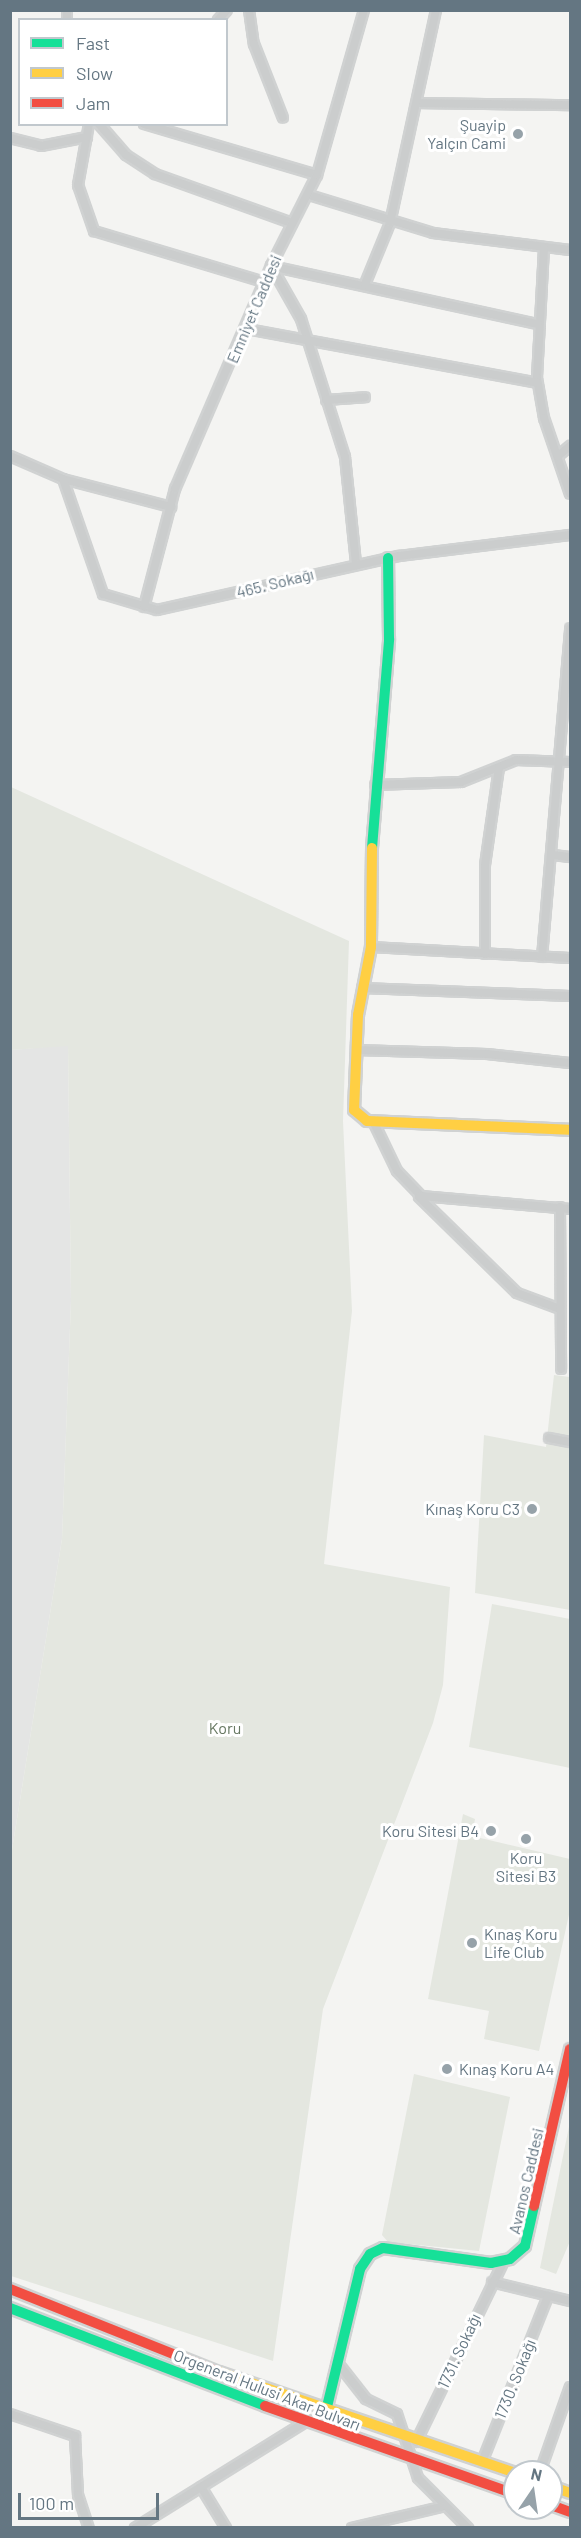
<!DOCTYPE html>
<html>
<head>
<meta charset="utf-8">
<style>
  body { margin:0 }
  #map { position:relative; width:581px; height:2538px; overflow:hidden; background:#f4f4f2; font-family:Barlow,sans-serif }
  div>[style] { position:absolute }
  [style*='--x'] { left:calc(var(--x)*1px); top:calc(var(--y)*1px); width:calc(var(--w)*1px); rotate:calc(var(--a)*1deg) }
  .built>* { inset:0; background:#e4e5e4 }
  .green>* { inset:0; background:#e4e7e0 }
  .roads { filter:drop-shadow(2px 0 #d0d2d2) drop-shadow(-2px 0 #d0d2d2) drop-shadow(0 2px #d0d2d2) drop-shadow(0 -2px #d0d2d2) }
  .street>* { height:8px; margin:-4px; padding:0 4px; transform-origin:4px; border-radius:4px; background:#cbcdcd }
  .fast>* { height:10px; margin:-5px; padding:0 5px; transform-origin:5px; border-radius:5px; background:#16e098 }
  .slow>* { height:10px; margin:-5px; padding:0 5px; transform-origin:5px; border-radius:5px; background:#ffcf43 }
  .jam>* { height:10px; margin:-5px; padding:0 5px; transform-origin:5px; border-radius:5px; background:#f24e42 }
  .dots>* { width:16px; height:16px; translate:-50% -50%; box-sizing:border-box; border:3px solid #fff; border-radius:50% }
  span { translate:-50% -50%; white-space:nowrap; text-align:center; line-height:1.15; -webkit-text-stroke:6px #fff; paint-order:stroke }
  .poi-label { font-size:16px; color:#647682 }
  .right { translate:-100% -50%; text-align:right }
  .left { translate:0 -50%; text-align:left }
  .street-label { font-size:16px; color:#647682 }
  .park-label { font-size:16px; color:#687963 }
  .frame { position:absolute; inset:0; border:12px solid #647682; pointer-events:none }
  .legend { position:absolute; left:18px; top:18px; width:210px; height:108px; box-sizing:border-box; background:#fff; border:2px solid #c1c8cd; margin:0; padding:8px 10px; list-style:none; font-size:18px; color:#647682 }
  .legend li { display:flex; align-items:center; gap:12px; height:30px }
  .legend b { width:30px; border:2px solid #c1c8cd }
  .north { position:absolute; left:503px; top:2460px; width:60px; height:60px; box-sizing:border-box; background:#fff; border:2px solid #c1c8cd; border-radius:50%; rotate:13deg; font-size:16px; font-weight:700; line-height:24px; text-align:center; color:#647682 }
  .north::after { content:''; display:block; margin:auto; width:21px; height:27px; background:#96a2a9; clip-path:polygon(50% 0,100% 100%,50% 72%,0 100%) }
  .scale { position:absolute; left:18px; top:2493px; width:141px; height:27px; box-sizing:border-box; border:3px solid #647682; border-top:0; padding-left:8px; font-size:18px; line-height:21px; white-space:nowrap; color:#647682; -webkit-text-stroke:4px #fff; paint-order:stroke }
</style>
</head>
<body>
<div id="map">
  <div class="built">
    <i style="clip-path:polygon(68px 1045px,71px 1301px,62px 1539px,11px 1856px,11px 1050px)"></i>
  </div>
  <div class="green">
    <i style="clip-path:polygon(11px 787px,349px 941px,343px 1121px,352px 1311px,324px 1564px,450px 1587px,443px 1685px,433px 1723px,323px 2009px,273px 2361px,11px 2276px,11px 1856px,62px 1539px,71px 1301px,68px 1046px,11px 1050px)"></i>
    <i style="clip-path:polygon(554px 1375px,570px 1377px,570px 1610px,475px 1593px,484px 1435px,546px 1447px)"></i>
    <i style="clip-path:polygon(492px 1604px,570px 1619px,570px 1768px,469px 1747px)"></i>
    <i style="clip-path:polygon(463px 1814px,475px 1819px,472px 1836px,570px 1859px,570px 1910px,539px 2051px,484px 2039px,489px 2011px,428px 1999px)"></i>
    <i style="clip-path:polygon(414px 2074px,510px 2097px,479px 2251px,388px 2242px,382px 2235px)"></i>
    <i style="clip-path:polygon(570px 2122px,570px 2241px,556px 2274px,540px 2268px)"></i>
  </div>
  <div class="roads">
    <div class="street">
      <i style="--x:249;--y:10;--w:34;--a:82"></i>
      <i style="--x:254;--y:44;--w:79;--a:68.6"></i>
      <i style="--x:67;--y:20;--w:10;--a:-90"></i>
      <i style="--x:218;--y:20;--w:13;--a:-48"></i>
      <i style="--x:418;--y:103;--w:152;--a:0.8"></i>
      <i style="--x:89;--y:124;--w:62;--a:100.2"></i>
      <i style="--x:78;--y:185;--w:49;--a:70.8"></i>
      <i style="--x:94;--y:231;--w:177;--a:16.7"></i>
      <i style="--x:99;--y:124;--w:41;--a:48.9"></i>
      <i style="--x:126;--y:155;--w:35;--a:33"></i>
      <i style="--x:155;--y:174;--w:145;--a:19.7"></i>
      <i style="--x:144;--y:124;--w:180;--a:16.4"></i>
      <i style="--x:10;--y:138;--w:32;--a:14"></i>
      <i style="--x:41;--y:146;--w:47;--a:-11.1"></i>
      <i style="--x:309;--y:195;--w:130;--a:17"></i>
      <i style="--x:433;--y:233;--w:138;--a:7.1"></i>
      <i style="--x:544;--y:248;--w:130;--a:93.1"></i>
      <i style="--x:537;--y:378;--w:41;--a:80.1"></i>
      <i style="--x:544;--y:418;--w:80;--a:71.1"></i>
      <i style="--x:271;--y:266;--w:61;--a:60.5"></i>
      <i style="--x:301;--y:319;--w:145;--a:72.3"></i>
      <i style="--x:345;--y:457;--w:108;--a:84.1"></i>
      <i style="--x:271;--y:266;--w:273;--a:12.3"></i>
      <i style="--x:365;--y:284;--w:66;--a:-67.7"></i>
      <i style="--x:390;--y:223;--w:218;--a:-77.8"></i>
      <i style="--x:247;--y:329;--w:295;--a:10.5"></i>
      <i style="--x:326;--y:400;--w:39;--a:-4"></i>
      <i style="--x:10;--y:456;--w:58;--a:23.5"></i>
      <i style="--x:63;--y:479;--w:112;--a:14.5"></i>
      <i style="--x:558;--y:456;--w:16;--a:-40"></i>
      <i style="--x:63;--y:479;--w:122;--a:70.8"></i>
      <i style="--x:103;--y:594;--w:56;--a:16.5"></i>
      <i style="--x:157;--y:610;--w:248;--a:-12.6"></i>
      <i style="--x:399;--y:556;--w:172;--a:-7"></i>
      <i style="--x:144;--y:607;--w:122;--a:-75.3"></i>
      <i style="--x:175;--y:489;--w:243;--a:-66.7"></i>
      <i style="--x:271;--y:266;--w:102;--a:-63.2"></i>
      <i style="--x:317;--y:175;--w:172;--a:-74.1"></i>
      <i style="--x:375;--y:785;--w:86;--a:-2"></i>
      <i style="--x:461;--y:782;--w:59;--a:-21.8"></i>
      <i style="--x:516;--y:760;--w:54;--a:2.1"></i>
      <i style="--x:553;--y:855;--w:17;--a:7"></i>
      <i style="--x:371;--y:947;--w:199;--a:3.2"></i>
      <i style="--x:485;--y:954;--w:89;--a:-90"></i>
      <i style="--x:485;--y:865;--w:98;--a:-81.8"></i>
      <i style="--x:542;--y:957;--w:330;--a:-85.1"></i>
      <i style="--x:362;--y:988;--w:208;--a:2.2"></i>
      <i style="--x:356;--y:1050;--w:131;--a:1.7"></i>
      <i style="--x:487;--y:1054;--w:83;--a:6.2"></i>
      <i style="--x:373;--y:1121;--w:55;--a:64.4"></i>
      <i style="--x:397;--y:1171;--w:35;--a:46"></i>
      <i style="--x:421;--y:1196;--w:150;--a:5"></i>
      <i style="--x:419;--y:1197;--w:137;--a:44.4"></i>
      <i style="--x:517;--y:1293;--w:46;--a:20.4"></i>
      <i style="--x:560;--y:1207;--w:162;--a:89.6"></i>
      <i style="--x:549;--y:1438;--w:21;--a:11"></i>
      <i style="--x:492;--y:2282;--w:80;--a:13.7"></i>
      <i style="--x:337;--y:2362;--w:47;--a:51.9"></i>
      <i style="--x:366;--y:2399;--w:34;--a:26"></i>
      <i style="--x:397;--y:2414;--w:67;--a:71.8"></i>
      <i style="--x:418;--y:2478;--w:71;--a:45"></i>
      <i style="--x:10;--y:2414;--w:69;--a:18.7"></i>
      <i style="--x:75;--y:2436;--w:59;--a:87.1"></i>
      <i style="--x:78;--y:2495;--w:35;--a:72"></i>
      <i style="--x:416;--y:2442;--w:201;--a:-64.1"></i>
      <i style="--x:482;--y:2462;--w:179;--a:-68.3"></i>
      <i style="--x:540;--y:2472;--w:90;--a:-70.6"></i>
      <i style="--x:201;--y:2487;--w:48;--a:58.6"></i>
      <i style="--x:135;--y:2528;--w:200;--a:-31.9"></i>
      <i style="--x:352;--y:2528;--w:91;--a:-13.3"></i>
    </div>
    <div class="fast">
      <i style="--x:372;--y:848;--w:210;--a:-85.3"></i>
      <i style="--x:389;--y:639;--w:81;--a:-90.7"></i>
      <i style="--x:10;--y:2308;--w:273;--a:21"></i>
      <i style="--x:326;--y:2411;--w:146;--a:-76.5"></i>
      <i style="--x:360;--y:2269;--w:18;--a:-56"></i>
      <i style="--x:370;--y:2254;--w:14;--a:-25"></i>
      <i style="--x:383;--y:2248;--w:109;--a:7.9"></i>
      <i style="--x:491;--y:2263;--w:19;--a:-12"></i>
      <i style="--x:510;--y:2259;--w:20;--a:-41"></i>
      <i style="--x:525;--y:2246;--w:41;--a:-77.3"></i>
    </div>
    <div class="slow">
      <i style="--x:372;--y:848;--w:99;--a:90.6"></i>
      <i style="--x:371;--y:947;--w:69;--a:100.8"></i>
      <i style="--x:358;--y:1015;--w:95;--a:92.4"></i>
      <i style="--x:354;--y:1110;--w:17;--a:40"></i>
      <i style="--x:367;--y:1121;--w:203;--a:2.5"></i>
      <i style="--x:219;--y:2372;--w:313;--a:18.8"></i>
      <i style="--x:551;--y:2486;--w:20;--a:20"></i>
    </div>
    <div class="jam">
      <i style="--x:534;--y:2206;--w:161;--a:-77.1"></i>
      <i style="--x:10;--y:2289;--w:225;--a:21.7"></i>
      <i style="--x:265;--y:2406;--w:265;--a:19.4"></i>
      <i style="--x:551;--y:2505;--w:20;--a:20"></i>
    </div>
  </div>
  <div class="dots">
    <i style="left:518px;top:134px;background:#96a2a9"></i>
    <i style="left:532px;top:1509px;background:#96a2a9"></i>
    <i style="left:491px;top:1831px;background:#96a2a9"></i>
    <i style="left:526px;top:1839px;background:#96a2a9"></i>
    <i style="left:472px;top:1943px;background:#96a2a9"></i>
    <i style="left:447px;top:2069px;background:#96a2a9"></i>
  </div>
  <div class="poi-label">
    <span class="right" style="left:506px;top:134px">Şuayip<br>Yalçın Cami</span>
    <span class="right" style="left:520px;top:1509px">Kınaş Koru C3</span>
    <span class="right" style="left:479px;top:1831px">Koru Sitesi B4</span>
    <span style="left:526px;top:1867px">Koru<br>Sitesi B3</span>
    <span class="left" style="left:484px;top:1943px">Kınaş Koru<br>Life Club</span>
    <span class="left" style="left:459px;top:2069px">Kınaş Koru A4</span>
  </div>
  <div class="street-label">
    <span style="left:254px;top:309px;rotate:-67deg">Emniyet Caddesi</span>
    <span style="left:275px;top:583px;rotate:-14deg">465. Sokağı</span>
    <span style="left:526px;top:2181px;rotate:-77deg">Avanos Caddesi</span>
    <span style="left:459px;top:2351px;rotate:-65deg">1731. Sokağı</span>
    <span style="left:515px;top:2379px;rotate:-68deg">1730. Sokağı</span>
    <span style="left:267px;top:2390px;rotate:21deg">Orgeneral Hulusi Akar Bulvarı</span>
  </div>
  <div class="park-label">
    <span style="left:225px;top:1728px">Koru</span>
  </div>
  <div class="frame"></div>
  <ul class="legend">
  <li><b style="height:8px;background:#16e098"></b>Fast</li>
  <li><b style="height:8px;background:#ffcf43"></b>Slow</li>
  <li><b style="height:8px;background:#f24e42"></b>Jam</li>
  </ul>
  <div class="north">N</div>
  <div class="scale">100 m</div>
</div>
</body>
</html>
